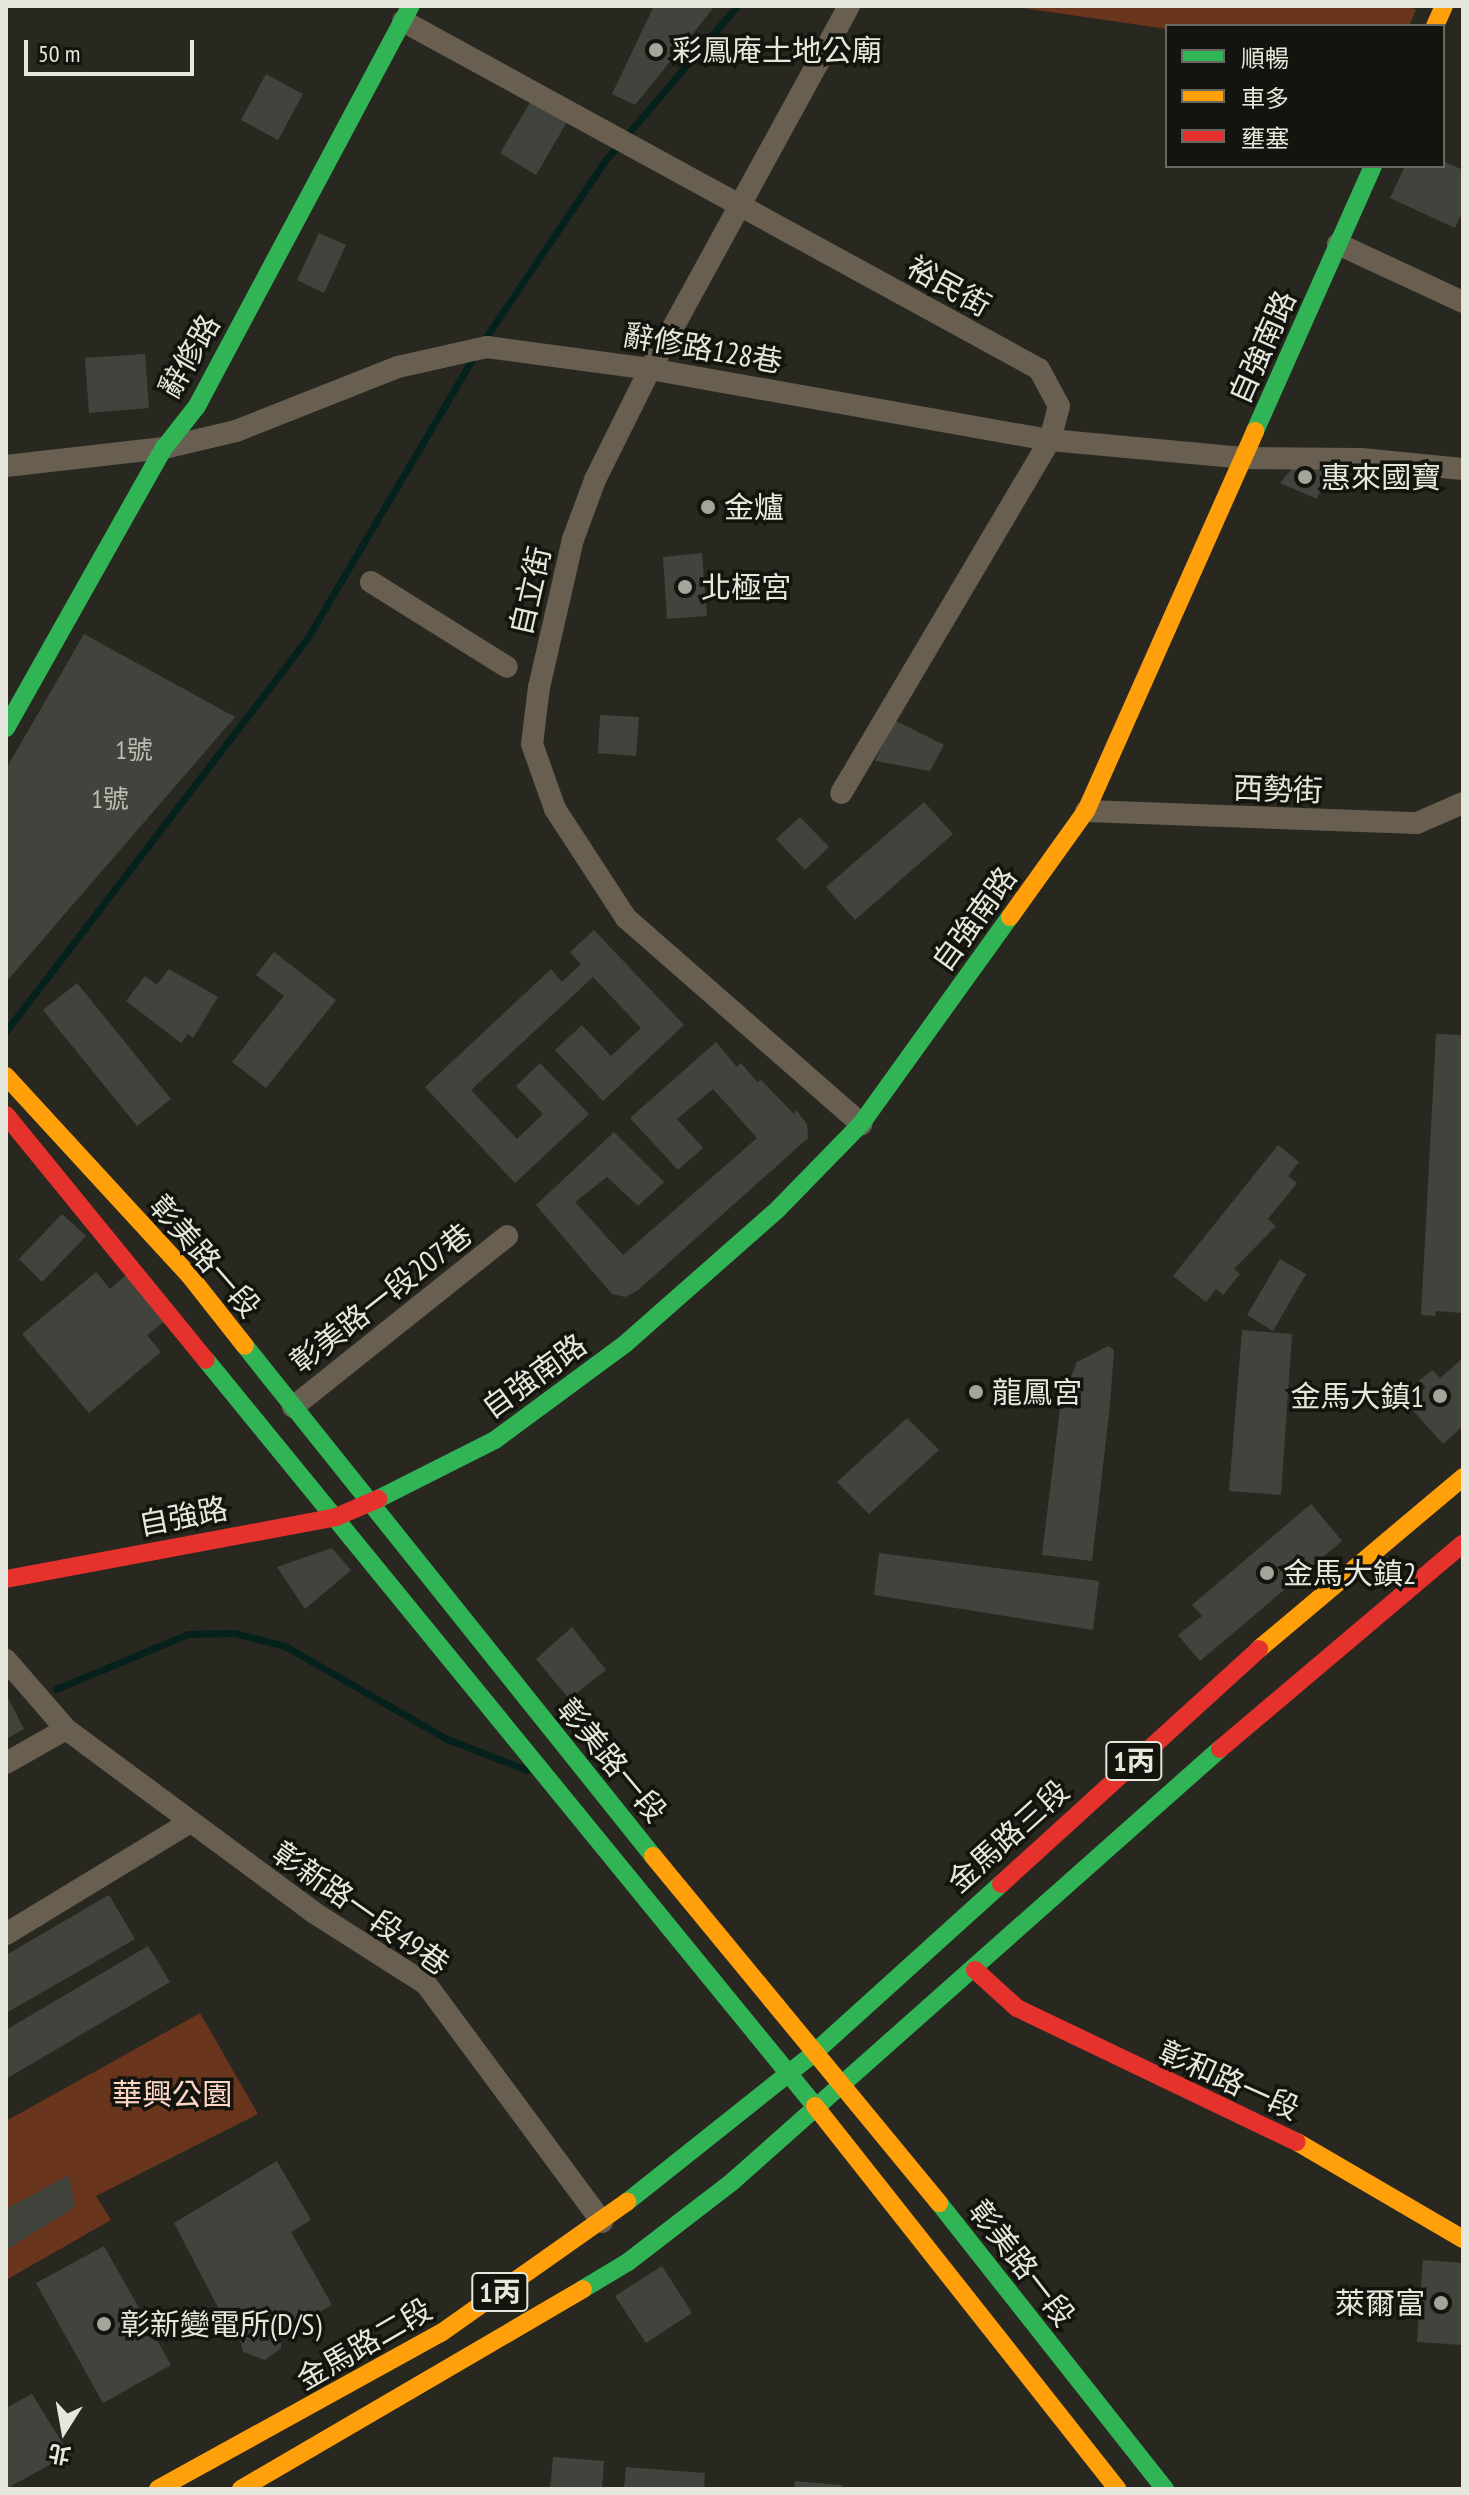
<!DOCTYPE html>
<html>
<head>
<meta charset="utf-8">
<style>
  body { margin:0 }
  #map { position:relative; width:1469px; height:2495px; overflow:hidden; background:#282820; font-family:"PT Sans Narrow","Noto Sans TC",sans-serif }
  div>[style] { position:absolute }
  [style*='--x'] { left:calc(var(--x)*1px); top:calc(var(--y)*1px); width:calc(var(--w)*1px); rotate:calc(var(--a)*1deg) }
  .green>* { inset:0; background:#69351d }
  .stream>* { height:7px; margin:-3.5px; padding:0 3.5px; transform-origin:3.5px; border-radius:3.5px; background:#05211c }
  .building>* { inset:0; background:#41443d }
  .street>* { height:22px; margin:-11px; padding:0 11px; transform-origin:11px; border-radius:11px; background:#685f51 }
  .fast>* { height:18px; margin:-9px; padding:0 9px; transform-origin:9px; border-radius:9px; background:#30b455 }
  .slow>* { height:18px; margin:-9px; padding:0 9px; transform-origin:9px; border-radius:9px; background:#ff9f0a }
  .jam>* { height:18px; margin:-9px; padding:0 9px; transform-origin:9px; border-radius:9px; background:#e5322d }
  .dots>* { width:22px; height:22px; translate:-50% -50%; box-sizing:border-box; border:4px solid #13140d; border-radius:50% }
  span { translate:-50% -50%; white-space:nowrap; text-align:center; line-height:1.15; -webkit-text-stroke:7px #13140d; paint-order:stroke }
  .number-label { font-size:26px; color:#bcbeb4 }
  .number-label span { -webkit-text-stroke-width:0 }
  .shield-label span { padding:2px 6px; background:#13140d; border:2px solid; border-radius:6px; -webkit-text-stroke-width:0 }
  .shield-label { font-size:28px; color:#e5e6dc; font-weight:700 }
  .poi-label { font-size:30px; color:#e5e6dc }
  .left { translate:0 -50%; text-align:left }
  .right { translate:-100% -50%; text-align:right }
  .street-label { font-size:30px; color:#e5e6dc }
  .park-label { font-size:30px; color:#fdd6c6 }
  .frame { position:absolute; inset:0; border:8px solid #e5e6dc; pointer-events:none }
  .legend { position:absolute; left:1165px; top:24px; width:280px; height:144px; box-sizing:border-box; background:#13140d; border:2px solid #676860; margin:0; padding:10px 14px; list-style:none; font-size:24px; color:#e5e6dc }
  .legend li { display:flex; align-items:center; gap:16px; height:40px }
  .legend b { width:40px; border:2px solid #676860 }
  .north { position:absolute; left:24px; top:2391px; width:80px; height:80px; -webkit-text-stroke:6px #13140d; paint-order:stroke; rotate:191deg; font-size:22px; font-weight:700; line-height:32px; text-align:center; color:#e5e6dc }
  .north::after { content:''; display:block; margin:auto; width:28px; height:36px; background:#e5e6dc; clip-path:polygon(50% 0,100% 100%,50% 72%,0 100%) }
  .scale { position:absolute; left:24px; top:40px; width:170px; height:36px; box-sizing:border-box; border:4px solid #e5e6dc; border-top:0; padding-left:10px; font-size:24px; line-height:28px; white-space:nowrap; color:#e5e6dc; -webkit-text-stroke:6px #13140d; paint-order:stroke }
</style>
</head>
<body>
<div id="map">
  <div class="green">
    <i style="clip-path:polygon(1010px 6px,1407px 6px,1416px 10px,1409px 26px,1167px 29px)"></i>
    <i style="clip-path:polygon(200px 2013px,258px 2114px,96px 2196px,111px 2220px,6px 2280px,6px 2121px)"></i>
  </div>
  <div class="stream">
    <i style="--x:482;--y:343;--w:218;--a:-56"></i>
    <i style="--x:604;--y:162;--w:205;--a:-49.6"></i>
    <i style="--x:6;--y:1031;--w:491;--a:-52.5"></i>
    <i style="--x:305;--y:642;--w:334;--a:-59.4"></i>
    <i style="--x:56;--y:1689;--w:143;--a:-22.6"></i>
    <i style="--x:188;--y:1634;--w:46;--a:-1.2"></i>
    <i style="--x:234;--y:1633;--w:53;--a:14.3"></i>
    <i style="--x:285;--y:1646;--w:187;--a:29.9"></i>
    <i style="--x:447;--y:1739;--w:86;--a:21.2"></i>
  </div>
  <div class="building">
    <i style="clip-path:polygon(654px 6px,715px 6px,635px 105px,612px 94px)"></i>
    <i style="clip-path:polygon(266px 74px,303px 94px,278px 140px,241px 120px)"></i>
    <i style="clip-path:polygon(531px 101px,567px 122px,536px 175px,500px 153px)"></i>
    <i style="clip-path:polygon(1443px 161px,1463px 170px,1463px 211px,1455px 228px,1390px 198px,1405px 166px,1443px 166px)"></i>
    <i style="clip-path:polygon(319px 233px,346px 245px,324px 293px,297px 280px)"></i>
    <i style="clip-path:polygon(145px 354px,149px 408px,89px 413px,85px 358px)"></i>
    <i style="clip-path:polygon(1295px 465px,1327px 472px,1317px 499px,1280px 483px)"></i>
    <i style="clip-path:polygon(702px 553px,707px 616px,667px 619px,663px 557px)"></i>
    <i style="clip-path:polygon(84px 634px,235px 717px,6px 982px,6px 769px)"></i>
    <i style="clip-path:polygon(600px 715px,639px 717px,636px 756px,598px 753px)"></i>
    <i style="clip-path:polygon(894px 720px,944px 745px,930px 771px,875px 761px)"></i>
    <i style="clip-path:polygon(924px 802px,953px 834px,855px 920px,826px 887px)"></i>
    <i style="clip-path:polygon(800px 817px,829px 847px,805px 870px,776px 839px)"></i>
    <i style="clip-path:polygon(594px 930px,684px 1025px,603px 1101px,555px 1050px,582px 1025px,611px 1056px,641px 1028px,593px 977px,471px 1090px,517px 1139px,543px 1114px,516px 1086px,540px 1063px,589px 1114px,515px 1183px,425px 1087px,551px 969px,562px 982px,581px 964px,570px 952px)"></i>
    <i style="clip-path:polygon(274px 952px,336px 1000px,266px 1088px,232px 1062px,284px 996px,256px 975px)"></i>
    <i style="clip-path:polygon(169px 969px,218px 997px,193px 1038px,188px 1034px,181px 1043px,126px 1001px,145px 976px,157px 985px)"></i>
    <i style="clip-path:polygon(77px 983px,171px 1099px,137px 1126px,43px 1010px)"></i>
    <i style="clip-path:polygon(1436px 1034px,1463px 1035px,1463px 1313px,1436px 1311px,1435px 1316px,1421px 1315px)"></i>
    <i style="clip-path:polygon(716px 1042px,737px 1067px,741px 1063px,757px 1082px,761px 1080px,794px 1114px,796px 1110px,807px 1124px,808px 1138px,637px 1291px,625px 1297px,612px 1294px,536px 1205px,614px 1132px,664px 1182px,638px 1206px,607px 1177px,575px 1202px,623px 1255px,757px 1138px,713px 1089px,677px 1119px,703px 1148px,678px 1170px,630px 1118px)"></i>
    <i style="clip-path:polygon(1278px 1145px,1299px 1162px,1288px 1176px,1297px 1183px,1268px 1219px,1276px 1226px,1234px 1269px,1240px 1274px,1223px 1295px,1216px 1289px,1206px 1302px,1173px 1276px)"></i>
    <i style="clip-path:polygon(62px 1214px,86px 1236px,42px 1282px,19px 1259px)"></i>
    <i style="clip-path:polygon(1280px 1259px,1306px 1274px,1273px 1331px,1247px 1315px)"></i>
    <i style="clip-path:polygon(96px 1272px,110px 1289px,126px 1275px,165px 1321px,147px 1335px,161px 1352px,89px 1413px,22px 1334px)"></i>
    <i style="clip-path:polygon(1242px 1330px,1292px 1334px,1281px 1495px,1229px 1491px)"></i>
    <i style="clip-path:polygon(1108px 1346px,1114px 1350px,1110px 1405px,1092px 1561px,1042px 1555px,1061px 1400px,1077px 1362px)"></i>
    <i style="clip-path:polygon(1463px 1358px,1463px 1426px,1443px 1444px,1407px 1404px,1426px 1387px,1419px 1381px,1432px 1370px,1440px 1378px)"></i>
    <i style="clip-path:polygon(907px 1418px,939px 1450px,869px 1514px,837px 1482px)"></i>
    <i style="clip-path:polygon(1311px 1504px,1342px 1541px,1200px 1661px,1178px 1635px,1202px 1616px,1192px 1605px)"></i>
    <i style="clip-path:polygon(332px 1548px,351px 1570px,305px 1609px,277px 1567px)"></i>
    <i style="clip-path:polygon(879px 1553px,1099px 1581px,1093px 1630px,874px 1595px)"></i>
    <i style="clip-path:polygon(572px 1627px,606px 1670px,569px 1699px,536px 1659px)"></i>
    <i style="clip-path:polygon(6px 1694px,24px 1729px,6px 1739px)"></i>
    <i style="clip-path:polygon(109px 1895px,135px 1939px,6px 2013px,6px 1955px)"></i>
    <i style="clip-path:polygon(148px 1946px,170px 1982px,6px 2079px,6px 2030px)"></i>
    <i style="clip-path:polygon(277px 2161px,311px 2220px,291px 2232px,332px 2305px,281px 2333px,281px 2348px,265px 2360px,243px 2352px,239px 2335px,234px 2338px,174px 2223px)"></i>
    <i style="clip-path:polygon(69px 2175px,75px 2207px,6px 2250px,6px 2209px)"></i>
    <i style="clip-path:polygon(104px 2246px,171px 2365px,103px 2403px,36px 2283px)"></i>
    <i style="clip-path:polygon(1423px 2260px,1463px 2263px,1463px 2345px,1417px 2342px)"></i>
    <i style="clip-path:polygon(662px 2266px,692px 2313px,646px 2343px,615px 2296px)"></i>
    <i style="clip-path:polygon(32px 2394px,69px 2454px,6px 2489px,6px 2408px)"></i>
    <i style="clip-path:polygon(553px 2457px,604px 2461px,602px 2489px,550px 2489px)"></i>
    <i style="clip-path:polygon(626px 2467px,705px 2473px,704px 2489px,624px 2489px)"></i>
    <i style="clip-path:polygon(795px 2481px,842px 2485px,842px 2489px,794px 2489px)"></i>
  </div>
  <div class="street">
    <i style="--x:849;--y:6;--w:414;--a:118.7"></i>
    <i style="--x:650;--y:369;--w:124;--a:116.4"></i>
    <i style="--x:595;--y:480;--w:63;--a:110.4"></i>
    <i style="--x:573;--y:539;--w:152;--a:102.9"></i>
    <i style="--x:539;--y:687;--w:57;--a:97"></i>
    <i style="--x:532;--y:744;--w:69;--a:70.5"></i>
    <i style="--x:555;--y:809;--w:130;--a:56.9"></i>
    <i style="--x:626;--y:918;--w:313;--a:41.2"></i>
    <i style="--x:403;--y:21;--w:725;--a:28.69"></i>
    <i style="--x:1039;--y:369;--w:42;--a:61.6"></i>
    <i style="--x:1059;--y:406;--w:35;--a:105"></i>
    <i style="--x:1050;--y:440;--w:410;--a:120.6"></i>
    <i style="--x:1338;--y:244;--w:138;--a:24.9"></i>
    <i style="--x:6;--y:466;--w:159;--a:-6.5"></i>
    <i style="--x:164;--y:448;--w:74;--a:-13.3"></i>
    <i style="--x:236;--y:431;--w:174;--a:-21.6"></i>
    <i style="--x:398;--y:367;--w:91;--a:-12.7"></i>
    <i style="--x:487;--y:347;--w:164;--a:7.7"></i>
    <i style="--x:650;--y:369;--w:406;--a:10.1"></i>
    <i style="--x:1050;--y:440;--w:194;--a:5.3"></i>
    <i style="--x:1243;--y:458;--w:118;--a:0.5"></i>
    <i style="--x:1361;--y:459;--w:102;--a:5.6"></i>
    <i style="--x:371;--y:582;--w:160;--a:32"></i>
    <i style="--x:1086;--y:811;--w:331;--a:2.1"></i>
    <i style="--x:1417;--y:823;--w:50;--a:-23.5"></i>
    <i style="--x:293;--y:1407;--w:274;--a:-38.6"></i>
    <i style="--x:6;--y:1660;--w:91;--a:49"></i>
    <i style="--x:66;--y:1729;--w:307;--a:36.5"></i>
    <i style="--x:313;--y:1912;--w:134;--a:32.5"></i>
    <i style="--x:426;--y:1984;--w:296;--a:53.5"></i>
    <i style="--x:6;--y:1763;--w:69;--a:-29.5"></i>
    <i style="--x:6;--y:1934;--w:215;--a:-31.3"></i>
  </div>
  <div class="fast">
    <i style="--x:1255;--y:431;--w:290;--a:-66"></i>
    <i style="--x:6;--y:728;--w:322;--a:-60.6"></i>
    <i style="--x:164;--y:448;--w:53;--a:-51.8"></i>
    <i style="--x:197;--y:406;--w:454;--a:-61.9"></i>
    <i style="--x:245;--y:1346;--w:653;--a:51.34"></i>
    <i style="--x:206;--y:1360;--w:963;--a:50.77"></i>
    <i style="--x:378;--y:1499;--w:131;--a:-26.8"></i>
    <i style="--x:495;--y:1440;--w:162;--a:-36.4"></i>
    <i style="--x:625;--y:1344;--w:205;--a:-41.4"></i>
    <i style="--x:779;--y:1208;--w:117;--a:-45.7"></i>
    <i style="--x:861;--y:1124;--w:255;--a:-54.3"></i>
    <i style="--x:627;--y:2202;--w:239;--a:-38.5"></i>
    <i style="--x:814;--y:2053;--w:252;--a:-42.1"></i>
    <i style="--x:939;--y:2203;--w:365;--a:51.7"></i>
    <i style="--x:583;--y:2289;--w:52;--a:-31"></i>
    <i style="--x:628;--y:2262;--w:133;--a:-37.6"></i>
    <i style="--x:733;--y:2181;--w:651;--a:-41.58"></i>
  </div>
  <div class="slow">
    <i style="--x:1435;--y:26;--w:22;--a:-66"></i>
    <i style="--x:1010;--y:917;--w:130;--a:-54.4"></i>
    <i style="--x:1086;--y:811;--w:416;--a:-66"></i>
    <i style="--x:6;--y:1076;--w:270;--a:47.4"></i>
    <i style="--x:189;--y:1275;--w:90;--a:51.7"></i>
    <i style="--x:1259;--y:1649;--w:267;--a:-40.1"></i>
    <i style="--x:653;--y:1856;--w:450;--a:50.5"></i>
    <i style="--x:815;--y:2106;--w:488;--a:51.7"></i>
    <i style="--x:1297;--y:2142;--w:192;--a:30.3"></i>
    <i style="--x:158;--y:2489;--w:323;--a:-28.9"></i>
    <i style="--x:441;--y:2333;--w:228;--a:-35.2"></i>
    <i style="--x:241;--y:2489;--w:396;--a:-30.3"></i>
  </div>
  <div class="jam">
    <i style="--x:6;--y:1115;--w:316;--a:50.8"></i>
    <i style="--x:6;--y:1579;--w:336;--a:-10.6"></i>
    <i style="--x:336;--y:1517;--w:46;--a:-23.2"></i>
    <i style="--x:1220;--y:1749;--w:318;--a:-40.2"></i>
    <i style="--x:1001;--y:1884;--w:349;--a:-42.3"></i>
    <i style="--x:975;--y:1970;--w:57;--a:42.1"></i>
    <i style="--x:1017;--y:2008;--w:310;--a:25.6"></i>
  </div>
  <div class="dots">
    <i style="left:656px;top:50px;background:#a3a49a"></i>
    <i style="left:1305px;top:477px;background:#a3a49a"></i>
    <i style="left:708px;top:507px;background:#a3a49a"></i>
    <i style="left:685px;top:587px;background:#a3a49a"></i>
    <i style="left:976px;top:1392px;background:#a3a49a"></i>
    <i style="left:1440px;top:1396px;background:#a3a49a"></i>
    <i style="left:1267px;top:1573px;background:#a3a49a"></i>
    <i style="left:1441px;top:2303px;background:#a3a49a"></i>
    <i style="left:104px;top:2324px;background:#a3a49a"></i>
  </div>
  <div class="number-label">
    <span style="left:134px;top:750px">1號</span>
    <span style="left:110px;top:799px">1號</span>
  </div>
  <div class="shield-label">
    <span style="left:1134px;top:1761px">1丙</span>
    <span style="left:500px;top:2292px">1丙</span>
  </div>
  <div class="poi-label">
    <span class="left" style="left:672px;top:50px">彩鳳庵土地公廟</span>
    <span class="left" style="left:1321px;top:477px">惠來國寶</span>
    <span class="left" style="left:724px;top:507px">金爐</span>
    <span class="left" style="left:701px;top:587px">北極宮</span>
    <span class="left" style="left:992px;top:1392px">龍鳳宮</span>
    <span class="right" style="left:1424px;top:1396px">金馬大鎮1</span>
    <span class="left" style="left:1283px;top:1573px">金馬大鎮2</span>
    <span class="right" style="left:1425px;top:2303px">萊爾富</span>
    <span class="left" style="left:120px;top:2324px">彰新變電所(D/S)</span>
  </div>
  <div class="street-label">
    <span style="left:949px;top:286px;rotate:29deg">裕民街</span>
    <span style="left:1262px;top:347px;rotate:-66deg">自強南路</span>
    <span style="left:703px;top:348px;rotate:10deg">辭修路128巷</span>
    <span style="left:189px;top:356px;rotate:-60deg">辭修路</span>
    <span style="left:530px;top:591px;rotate:-77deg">自立街</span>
    <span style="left:1278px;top:789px;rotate:2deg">西勢街</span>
    <span style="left:974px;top:919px;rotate:-54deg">自強南路</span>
    <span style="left:205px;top:1256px;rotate:49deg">彰美路一段</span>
    <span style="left:381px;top:1298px;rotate:-38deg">彰美路一段207巷</span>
    <span style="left:534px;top:1376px;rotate:-36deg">自強南路</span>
    <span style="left:183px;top:1516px;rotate:-11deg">自強路</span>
    <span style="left:612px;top:1760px;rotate:50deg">彰美路一段</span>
    <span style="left:1008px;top:1836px;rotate:-42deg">金馬路三段</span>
    <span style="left:361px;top:1908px;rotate:35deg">彰新路一段49巷</span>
    <span style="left:1229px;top:2080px;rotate:24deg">彰和路一段</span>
    <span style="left:1022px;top:2263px;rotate:52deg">彰美路一段</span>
    <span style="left:364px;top:2344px;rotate:-30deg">金馬路二段</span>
  </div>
  <div class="park-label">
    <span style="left:172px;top:2094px">華興公園</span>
  </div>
  <div class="frame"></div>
  <ul class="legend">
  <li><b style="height:10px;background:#30b455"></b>順暢</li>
  <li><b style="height:10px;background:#ff9f0a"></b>車多</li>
  <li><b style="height:10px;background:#e5322d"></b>壅塞</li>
  </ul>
  <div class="north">北</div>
  <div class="scale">50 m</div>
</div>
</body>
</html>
